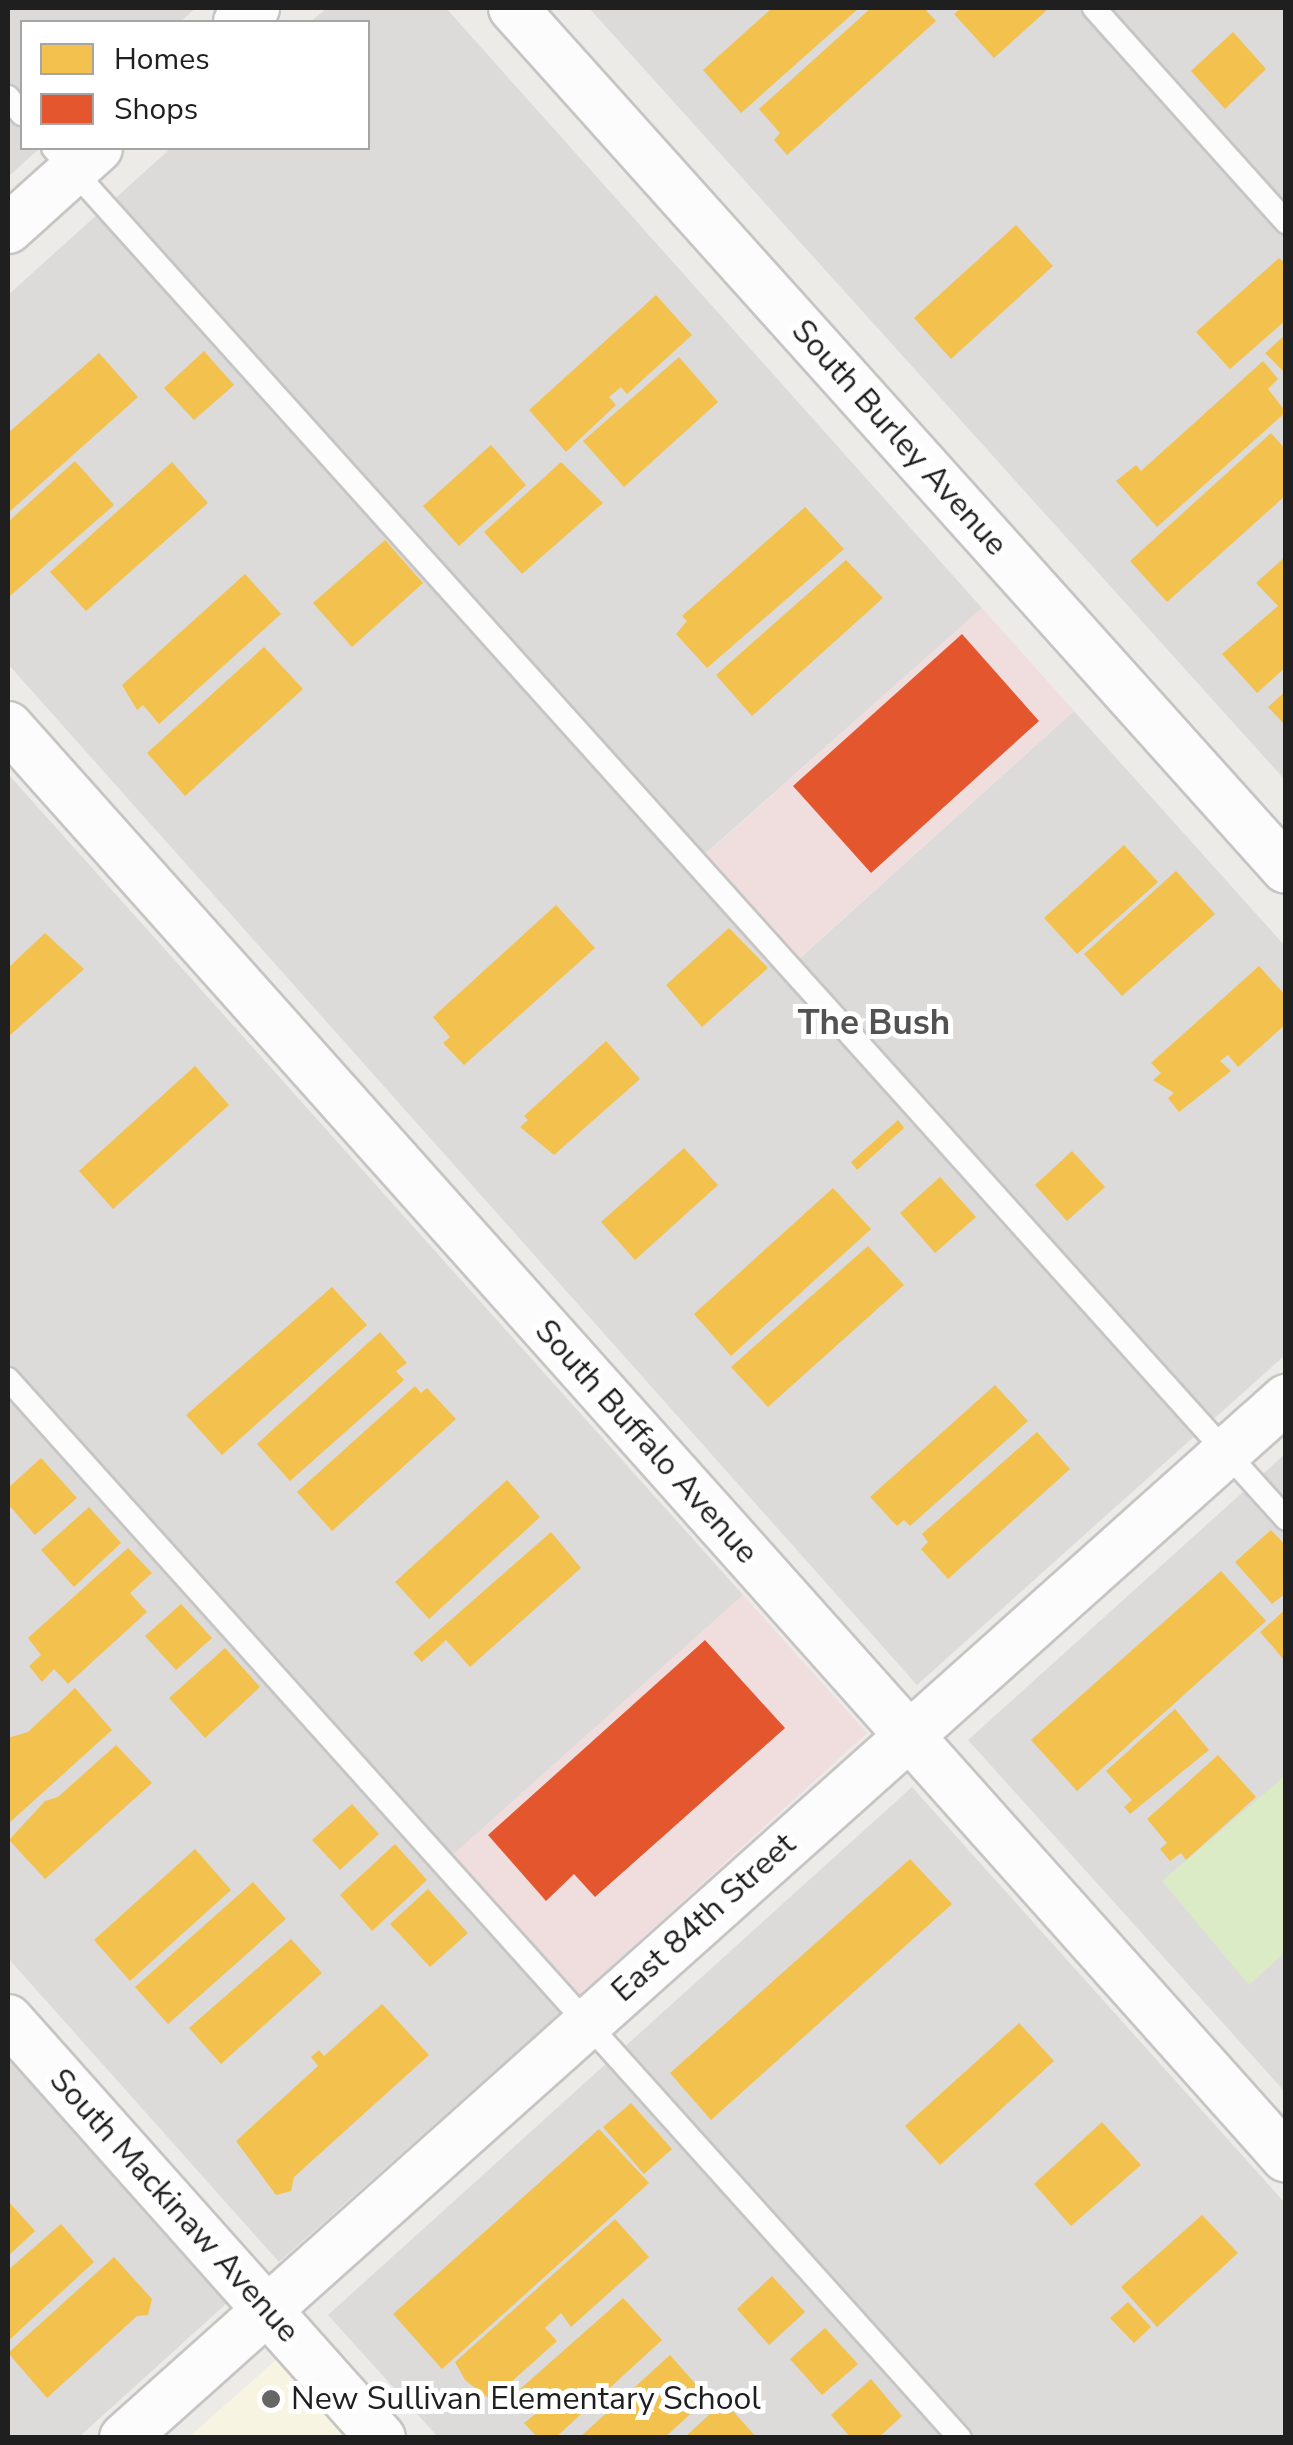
<!DOCTYPE html>
<html>
<head>
<meta charset="utf-8">
<style>
  body { margin:0 }
  #map { position:relative; width:1293px; height:2445px; overflow:hidden; background:#edebe8; font-family:"Nunito Sans",sans-serif }
  div>[style] { position:absolute }
  [style*='--x'] { left:calc(var(--x)*1px); top:calc(var(--y)*1px); width:calc(var(--w)*1px); rotate:calc(var(--a)*1deg) }
  .residential>* { inset:0; background:#dcdbd9 }
  .commercial>* { inset:0; background:#efdedd }
  .education>* { inset:0; background:#f7f5e2 }
  .grass>* { inset:0; background:#dbebc6 }
  .homes>* { inset:0; background:#f2c14e }
  .shops>* { inset:0; background:#e4572e }
  .roads { filter:drop-shadow(2px 0 #c6c5c4) drop-shadow(-2px 0 #c6c5c4) drop-shadow(0 2px #c6c5c4) drop-shadow(0 -2px #c6c5c4) }
  .lane>* { height:22px; margin:-11px; padding:0 11px; transform-origin:11px; border-radius:11px; background:#fcfcfc }
  .street>* { height:48px; margin:-24px; padding:0 24px; transform-origin:24px; border-radius:24px; background:#fcfcfc }
  .dots>* { width:28px; height:28px; translate:-50% -50%; box-sizing:border-box; border:5px solid #fff; border-radius:50% }
  span { translate:-50% -50%; white-space:nowrap; text-align:center; line-height:1.15; -webkit-text-stroke:10px #fff; paint-order:stroke }
  .street-label { font-size:32px; color:#1f1f1f }
  .poi-label { font-size:32px; color:#1f1f1f }
  .left { translate:0 -50%; text-align:left }
  .neighbourhood-label { font-size:35px; color:#525252; font-weight:700 }
  .frame { position:absolute; inset:0; border:10px solid #1f1f1f; pointer-events:none }
  .legend { position:absolute; left:20px; top:20px; width:350px; height:130px; box-sizing:border-box; background:#fff; border:2px solid #a5a5a5; margin:0; padding:12px 18px; list-style:none; font-size:30px; color:#1f1f1f }
  .legend li { display:flex; align-items:center; gap:20px; height:50px }
  .legend b { width:50px; border:2px solid #a5a5a5 }
</style>
</head>
<body>
<div id="map">
  <div class="residential">
    <i style="clip-path:polygon(8px 8px,196px 8px,180px 22px,22px 22px,22px 148px,40px 148px,8px 177px)"></i>
    <i style="clip-path:polygon(327px 8px,446px 8px,982px 608px,696px 862px,790px 967px,1074px 711px,1285px 946px,1285px 1355px,917px 1685px,8px 664px,8px 295px,171px 148px,368px 148px,368px 22px,310px 22px)"></i>
    <i style="clip-path:polygon(589px 8px,1285px 8px,1285px 780px)"></i>
    <i style="clip-path:polygon(8px 774px,743px 1595px,444px 1863px,570px 2004px,279px 2262px,8px 1958px)"></i>
    <i style="clip-path:polygon(1285px 1454px,1285px 2092px,968px 1740px)"></i>
    <i style="clip-path:polygon(912px 1787px,1285px 2203px,1285px 2437px,438px 2437px,328px 2315px)"></i>
    <i style="clip-path:polygon(8px 2059px,227px 2303px,79px 2437px,8px 2437px)"></i>
  </div>
  <div class="commercial">
    <i style="clip-path:polygon(982px 608px,1074px 711px,789px 967px,696px 863px)"></i>
    <i style="clip-path:polygon(743px 1595px,867px 1733px,570px 2004px,444px 1863px)"></i>
  </div>
  <div class="education">
    <i style="clip-path:polygon(276px 2360px,345px 2437px,189px 2437px)"></i>
  </div>
  <div class="grass">
    <i style="clip-path:polygon(1285px 1776px,1285px 1952px,1249px 1985px,1162px 1881px)"></i>
  </div>
  <div class="homes">
    <i style="clip-path:polygon(772px 8px,859px 8px,741px 113px,703px 70px)"></i>
    <i style="clip-path:polygon(871px 8px,924px 8px,936px 21px,787px 155px,774px 140px,780px 133px,759px 109px)"></i>
    <i style="clip-path:polygon(961px 8px,1043px 8px,1046px 11px,994px 58px,954px 14px)"></i>
    <i style="clip-path:polygon(1233px 32px,1266px 69px,1225px 109px,1191px 71px)"></i>
    <i style="clip-path:polygon(1016px 225px,1053px 266px,951px 359px,914px 318px)"></i>
    <i style="clip-path:polygon(1279px 258px,1286px 264px,1286px 320px,1230px 369px,1196px 332px)"></i>
    <i style="clip-path:polygon(656px 295px,692px 335px,627px 394px,621px 387px,609px 397px,616px 405px,566px 452px,529px 410px)"></i>
    <i style="clip-path:polygon(1286px 334px,1286px 374px,1265px 353px)"></i>
    <i style="clip-path:polygon(204px 351px,234px 385px,194px 420px,164px 388px)"></i>
    <i style="clip-path:polygon(99px 353px,138px 397px,8px 513px,8px 433px)"></i>
    <i style="clip-path:polygon(679px 357px,718px 402px,624px 487px,583px 441px)"></i>
    <i style="clip-path:polygon(1263px 361px,1278px 379px,1268px 389px,1286px 412px,1157px 527px,1116px 481px,1136px 465px,1141px 471px)"></i>
    <i style="clip-path:polygon(1271px 433px,1286px 450px,1286px 495px,1167px 602px,1130px 561px)"></i>
    <i style="clip-path:polygon(491px 445px,526px 485px,459px 546px,423px 506px)"></i>
    <i style="clip-path:polygon(75px 461px,114px 505px,10px 596px,8px 522px)"></i>
    <i style="clip-path:polygon(172px 462px,208px 503px,86px 611px,50px 572px)"></i>
    <i style="clip-path:polygon(561px 462px,603px 503px,522px 574px,484px 532px)"></i>
    <i style="clip-path:polygon(805px 507px,844px 549px,707px 668px,676px 634px,687px 621px,682px 616px)"></i>
    <i style="clip-path:polygon(385px 540px,423px 583px,352px 647px,313px 603px)"></i>
    <i style="clip-path:polygon(1286px 556px,1286px 667px,1257px 693px,1222px 654px,1278px 606px,1256px 583px)"></i>
    <i style="clip-path:polygon(846px 560px,883px 598px,752px 716px,716px 675px)"></i>
    <i style="clip-path:polygon(245px 574px,281px 614px,159px 724px,143px 705px,137px 710px,122px 685px)"></i>
    <i style="clip-path:polygon(264px 647px,303px 689px,185px 796px,147px 753px)"></i>
    <i style="clip-path:polygon(1286px 691px,1286px 726px,1268px 707px)"></i>
    <i style="clip-path:polygon(1124px 845px,1158px 882px,1077px 954px,1044px 918px)"></i>
    <i style="clip-path:polygon(1176px 871px,1215px 914px,1122px 996px,1084px 954px)"></i>
    <i style="clip-path:polygon(556px 905px,595px 948px,464px 1065px,443px 1043px,450px 1037px,433px 1017px)"></i>
    <i style="clip-path:polygon(729px 928px,768px 968px,702px 1027px,666px 985px)"></i>
    <i style="clip-path:polygon(45px 933px,84px 969px,8px 1037px,8px 968px)"></i>
    <i style="clip-path:polygon(1259px 966px,1286px 996px,1286px 1024px,1238px 1067px,1228px 1055px,1220px 1061px,1231px 1071px,1179px 1112px,1168px 1098px,1174px 1093px,1153px 1080px,1161px 1073px,1151px 1063px)"></i>
    <i style="clip-path:polygon(606px 1041px,640px 1079px,554px 1155px,520px 1127px,528px 1120px,524px 1116px)"></i>
    <i style="clip-path:polygon(195px 1066px,229px 1105px,113px 1209px,79px 1171px)"></i>
    <i style="clip-path:polygon(898px 1120px,904px 1128px,857px 1170px,851px 1162px)"></i>
    <i style="clip-path:polygon(684px 1148px,718px 1185px,635px 1260px,601px 1222px)"></i>
    <i style="clip-path:polygon(1072px 1151px,1105px 1187px,1067px 1221px,1035px 1185px)"></i>
    <i style="clip-path:polygon(940px 1177px,976px 1217px,935px 1253px,900px 1213px)"></i>
    <i style="clip-path:polygon(833px 1188px,871px 1229px,731px 1356px,694px 1314px)"></i>
    <i style="clip-path:polygon(868px 1246px,904px 1285px,768px 1407px,731px 1367px)"></i>
    <i style="clip-path:polygon(332px 1287px,367px 1325px,222px 1455px,186px 1415px)"></i>
    <i style="clip-path:polygon(380px 1332px,407px 1363px,396px 1371px,404px 1380px,290px 1481px,257px 1444px)"></i>
    <i style="clip-path:polygon(995px 1385px,1028px 1421px,910px 1526px,904px 1520px,897px 1526px,870px 1497px)"></i>
    <i style="clip-path:polygon(415px 1386px,421px 1393px,427px 1388px,456px 1419px,332px 1531px,297px 1492px)"></i>
    <i style="clip-path:polygon(1037px 1432px,1070px 1469px,948px 1579px,921px 1549px,928px 1542px,922px 1534px)"></i>
    <i style="clip-path:polygon(41px 1458px,77px 1498px,35px 1535px,8px 1504px,8px 1488px)"></i>
    <i style="clip-path:polygon(507px 1480px,540px 1517px,429px 1619px,395px 1582px)"></i>
    <i style="clip-path:polygon(89px 1507px,121px 1543px,74px 1587px,41px 1550px)"></i>
    <i style="clip-path:polygon(1271px 1530px,1286px 1546px,1286px 1593px,1272px 1604px,1235px 1562px)"></i>
    <i style="clip-path:polygon(551px 1532px,581px 1568px,470px 1667px,446px 1640px,422px 1662px,413px 1653px)"></i>
    <i style="clip-path:polygon(128px 1548px,152px 1573px,130px 1593px,147px 1612px,68px 1684px,54px 1669px,42px 1682px,29px 1666px,41px 1655px,28px 1638px)"></i>
    <i style="clip-path:polygon(1221px 1571px,1266px 1621px,1077px 1791px,1031px 1740px)"></i>
    <i style="clip-path:polygon(181px 1604px,212px 1638px,176px 1670px,145px 1636px)"></i>
    <i style="clip-path:polygon(1286px 1609px,1286px 1662px,1260px 1632px)"></i>
    <i style="clip-path:polygon(225px 1648px,260px 1687px,205px 1738px,169px 1698px)"></i>
    <i style="clip-path:polygon(75px 1688px,112px 1730px,8px 1824px,8px 1738px,28px 1732px)"></i>
    <i style="clip-path:polygon(1175px 1709px,1209px 1750px,1130px 1814px,1124px 1807px,1132px 1800px,1106px 1771px)"></i>
    <i style="clip-path:polygon(116px 1745px,152px 1783px,45px 1879px,9px 1840px,45px 1801px,58px 1797px)"></i>
    <i style="clip-path:polygon(1218px 1755px,1256px 1797px,1186px 1860px,1181px 1853px,1170px 1861px,1160px 1849px,1167px 1843px,1147px 1819px)"></i>
    <i style="clip-path:polygon(352px 1804px,379px 1834px,340px 1870px,312px 1840px)"></i>
    <i style="clip-path:polygon(395px 1844px,427px 1880px,372px 1931px,340px 1895px)"></i>
    <i style="clip-path:polygon(195px 1849px,231px 1890px,130px 1981px,94px 1940px)"></i>
    <i style="clip-path:polygon(910px 1859px,952px 1904px,711px 2120px,670px 2073px)"></i>
    <i style="clip-path:polygon(253px 1882px,286px 1919px,168px 2024px,135px 1987px)"></i>
    <i style="clip-path:polygon(428px 1889px,468px 1933px,430px 1967px,390px 1924px)"></i>
    <i style="clip-path:polygon(291px 1939px,322px 1973px,221px 2064px,189px 2028px)"></i>
    <i style="clip-path:polygon(382px 2004px,429px 2055px,294px 2177px,291px 2191px,276px 2195px,236px 2141px,318px 2066px,311px 2057px,319px 2050px,324px 2056px)"></i>
    <i style="clip-path:polygon(1019px 2023px,1054px 2061px,940px 2165px,905px 2126px)"></i>
    <i style="clip-path:polygon(631px 2103px,672px 2149px,644px 2174px,603px 2127px)"></i>
    <i style="clip-path:polygon(1102px 2122px,1141px 2165px,1071px 2226px,1034px 2184px)"></i>
    <i style="clip-path:polygon(599px 2129px,649px 2183px,442px 2369px,393px 2314px)"></i>
    <i style="clip-path:polygon(8px 2201px,35px 2231px,8px 2256px)"></i>
    <i style="clip-path:polygon(1202px 2215px,1238px 2253px,1157px 2327px,1121px 2287px)"></i>
    <i style="clip-path:polygon(615px 2219px,649px 2257px,571px 2327px,561px 2313px,545px 2328px,557px 2341px,491px 2400px,465px 2380px,455px 2362px)"></i>
    <i style="clip-path:polygon(61px 2224px,94px 2262px,8px 2341px,8px 2270px)"></i>
    <i style="clip-path:polygon(114px 2257px,152px 2299px,148px 2315px,137px 2316px,47px 2398px,8px 2353px)"></i>
    <i style="clip-path:polygon(772px 2276px,805px 2312px,769px 2345px,737px 2309px)"></i>
    <i style="clip-path:polygon(623px 2298px,662px 2340px,555px 2438px,538px 2438px,524px 2423px,538px 2412px,519px 2390px)"></i>
    <i style="clip-path:polygon(1128px 2302px,1151px 2327px,1134px 2343px,1110px 2318px)"></i>
    <i style="clip-path:polygon(825px 2328px,858px 2364px,822px 2395px,790px 2359px)"></i>
    <i style="clip-path:polygon(670px 2355px,708px 2398px,664px 2438px,579px 2438px)"></i>
    <i style="clip-path:polygon(871px 2379px,902px 2416px,878px 2438px,851px 2438px,831px 2415px)"></i>
    <i style="clip-path:polygon(724px 2401px,757px 2438px,684px 2438px)"></i>
  </div>
  <div class="shops">
    <i style="clip-path:polygon(962px 634px,1039px 721px,871px 873px,793px 786px)"></i>
    <i style="clip-path:polygon(705px 1640px,785px 1728px,595px 1897px,574px 1874px,546px 1901px,488px 1835px)"></i>
  </div>
  <div class="roads">
    <div class="lane">
      <i style="--x:1094;--y:8;--w:288;--a:48.1"></i>
      <i style="--x:8;--y:97;--w:22;--a:51"></i>
      <i style="--x:53;--y:148;--w:1844;--a:48.03"></i>
      <i style="--x:8;--y:1379;--w:1424;--a:48.05"></i>
    </div>
    <div class="street">
      <i style="--x:513;--y:8;--w:1157;--a:48.08"></i>
      <i style="--x:238;--y:22;--w:22;--a:-39"></i>
      <i style="--x:8;--y:229;--w:121;--a:-42"></i>
      <i style="--x:8;--y:726;--w:1919;--a:48.25"></i>
      <i style="--x:8;--y:2019;--w:561;--a:48.32"></i>
      <i style="--x:124;--y:2438;--w:1559;--a:-41.8"></i>
    </div>
  </div>
  <div class="dots">
    <i style="left:271px;top:2399px;background:#676665"></i>
  </div>
  <div class="street-label">
    <span style="left:899px;top:438px;rotate:48deg">South Burley Avenue</span>
    <span style="left:646px;top:1442px;rotate:48deg">South Buffalo Avenue</span>
    <span style="left:704px;top:1918px;rotate:-42deg">East 84th Street</span>
    <span style="left:174px;top:2206px;rotate:48deg">South Mackinaw Avenue</span>
  </div>
  <div class="poi-label">
    <span class="left" style="left:291px;top:2399px">New Sullivan Elementary School</span>
  </div>
  <div class="neighbourhood-label">
    <span style="left:874px;top:1023px">The Bush</span>
  </div>
  <div class="frame"></div>
  <ul class="legend">
  <li><b style="height:28px;background:#f2c14e"></b>Homes</li>
  <li><b style="height:28px;background:#e4572e"></b>Shops</li>
  </ul>
</div>
</body>
</html>
